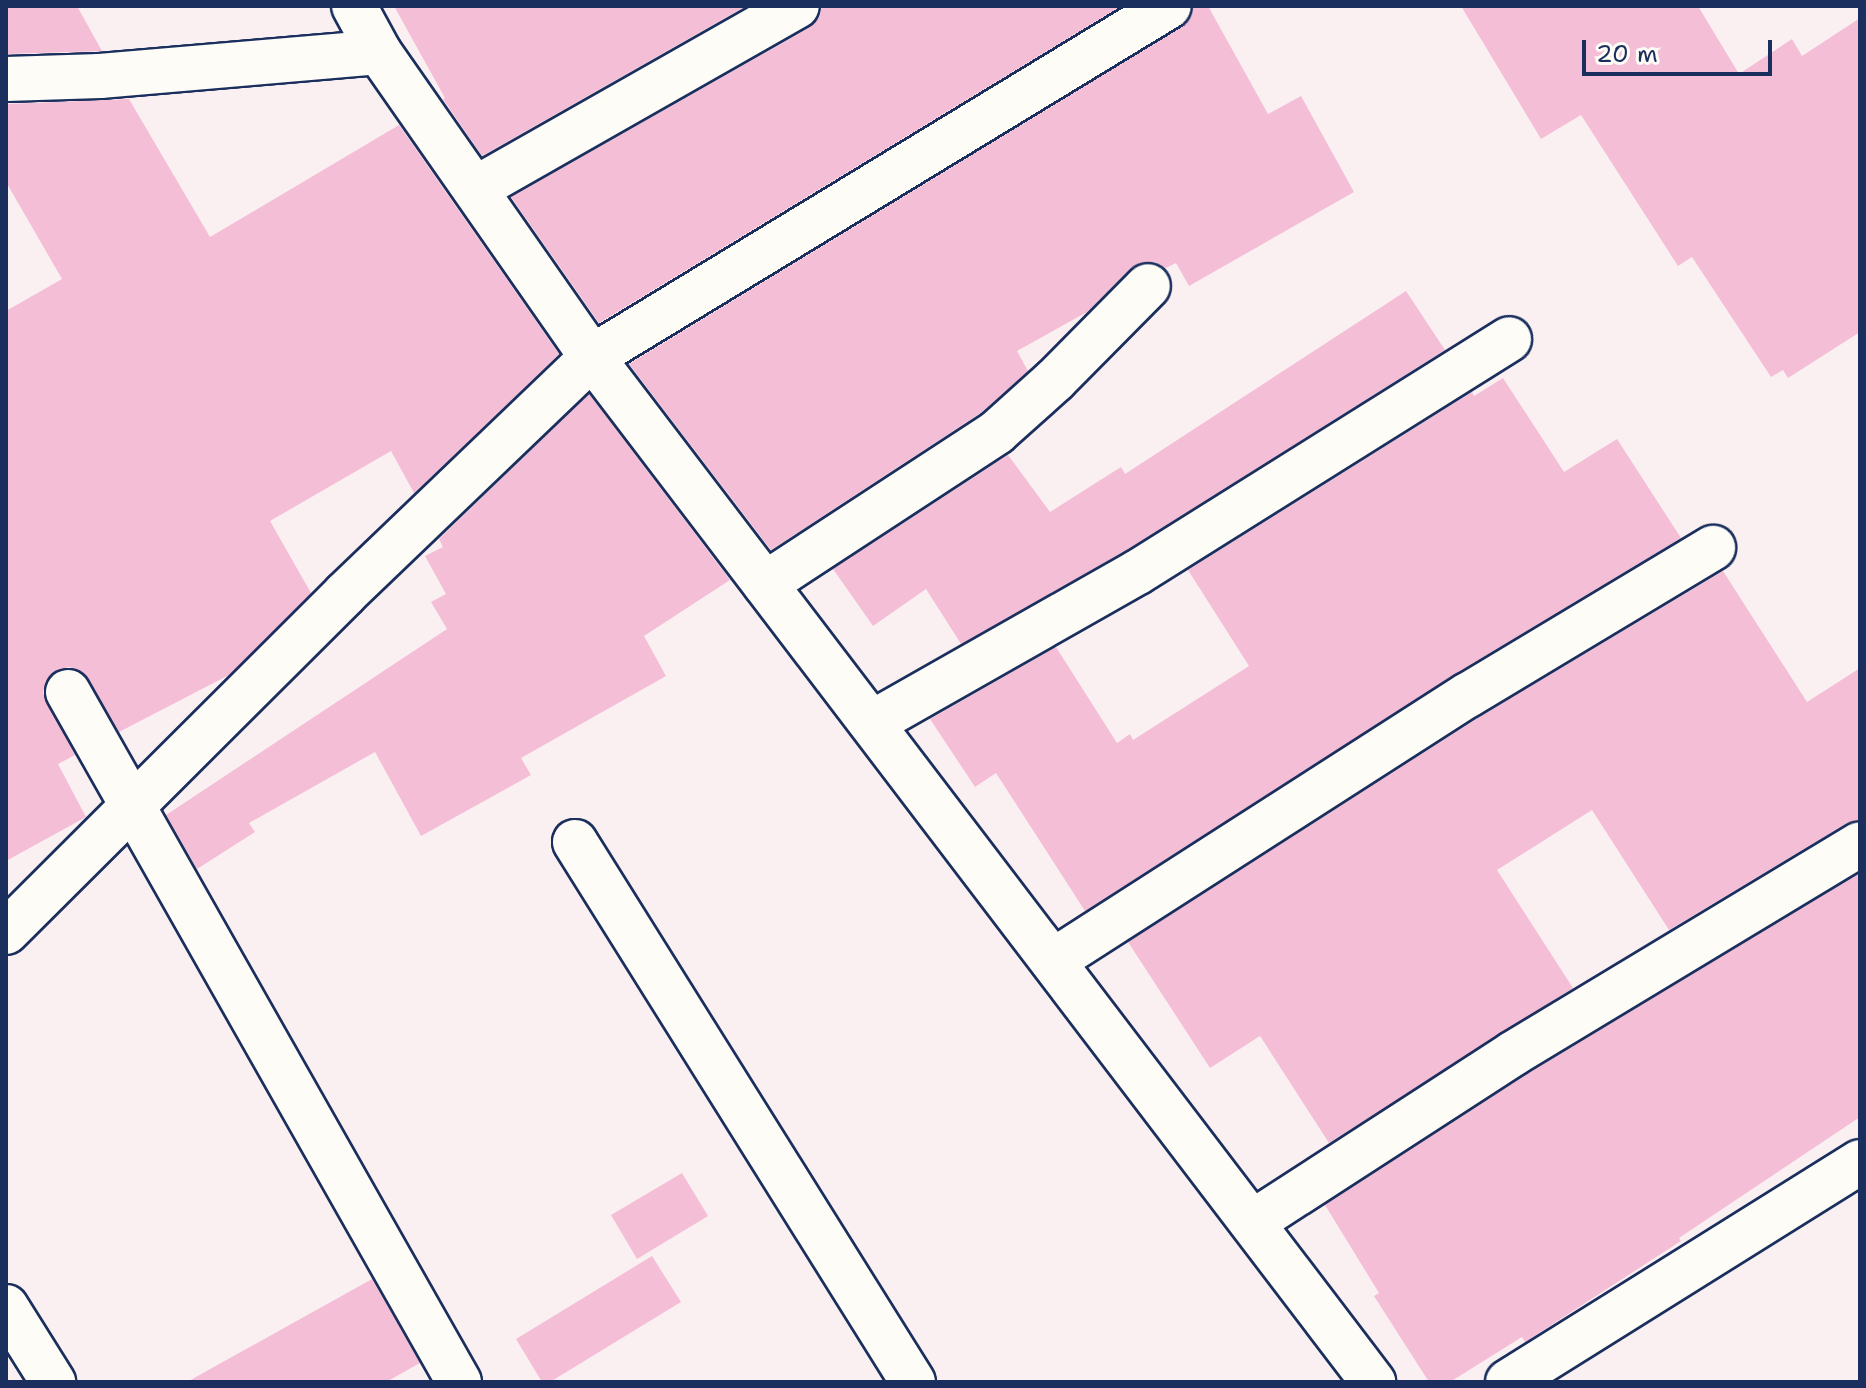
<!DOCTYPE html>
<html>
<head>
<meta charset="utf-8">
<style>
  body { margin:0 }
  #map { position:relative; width:1866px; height:1388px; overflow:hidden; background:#fbf0f1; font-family:"Shantell Sans",sans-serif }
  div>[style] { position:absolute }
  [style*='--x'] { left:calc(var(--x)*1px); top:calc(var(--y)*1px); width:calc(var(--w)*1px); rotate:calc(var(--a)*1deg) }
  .building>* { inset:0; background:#f5bed7 }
  .roads { filter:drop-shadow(2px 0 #1b2f5e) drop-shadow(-2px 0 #1b2f5e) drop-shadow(0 2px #1b2f5e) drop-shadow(0 -2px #1b2f5e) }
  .street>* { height:44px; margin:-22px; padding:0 22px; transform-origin:22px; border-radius:22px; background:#fdfcf7 }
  span { translate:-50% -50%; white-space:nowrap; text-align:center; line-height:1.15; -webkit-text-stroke:6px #fdfcf7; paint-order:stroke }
  .frame { position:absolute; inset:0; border:8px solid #1b2f5e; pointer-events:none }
  .scale { position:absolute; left:1582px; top:40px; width:190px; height:36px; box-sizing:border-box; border:4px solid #1b2f5e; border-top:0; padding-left:10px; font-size:24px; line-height:28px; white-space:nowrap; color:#1b2f5e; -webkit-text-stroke:6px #fdfcf7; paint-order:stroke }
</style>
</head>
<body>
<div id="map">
  <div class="building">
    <i style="clip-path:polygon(6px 6px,77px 6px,102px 51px,6px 54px)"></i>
    <i style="clip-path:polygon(394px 6px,746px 6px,482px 156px,443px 99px,445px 98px)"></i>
    <i style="clip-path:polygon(822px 6px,1121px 6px,599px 323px,511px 197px,809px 28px,819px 18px)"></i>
    <i style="clip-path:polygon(1194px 6px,1208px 6px,1268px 114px,1301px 96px,1354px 192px,1189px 286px,1176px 263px,1166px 268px,1155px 262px,1142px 262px,1131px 268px,1087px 312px,1017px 351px,1028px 371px,982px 412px,771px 550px,629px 364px,1182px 27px,1191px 17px)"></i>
    <i style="clip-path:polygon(1461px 6px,1698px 6px,1739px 74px,1792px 39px,1802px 56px,1860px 18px,1860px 332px,1788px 378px,1783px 370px,1771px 377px,1692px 257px,1678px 266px,1581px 115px,1541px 139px)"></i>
    <i style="clip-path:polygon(129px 99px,210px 237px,399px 125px,559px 354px,414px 493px,391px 451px,270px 521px,311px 593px,229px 675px,119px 732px,81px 671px,69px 667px,55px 671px,46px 680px,43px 693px,75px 755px,58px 764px,86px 817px,6px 861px,6px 311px,62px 279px,6px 182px,6px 104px)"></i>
    <i style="clip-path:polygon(1406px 291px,1445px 350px,1125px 551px,961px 644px,926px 589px,873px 626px,833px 569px,1008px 455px,1050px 512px,1121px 467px,1125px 474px)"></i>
    <i style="clip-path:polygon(1503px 378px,1564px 472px,1617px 439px,1681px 538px,1455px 674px,1085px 911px,996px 773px,975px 787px,930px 719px,1056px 647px,1117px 743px,1130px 734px,1133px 740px,1249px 666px,1188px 570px,1472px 392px,1474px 396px)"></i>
    <i style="clip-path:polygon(589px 394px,730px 580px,644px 636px,666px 676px,521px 758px,531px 775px,421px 836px,375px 752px,249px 823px,255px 832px,197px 869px,166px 815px,447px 629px,431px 602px,446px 594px,425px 556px,443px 547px,439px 539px)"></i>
    <i style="clip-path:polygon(1723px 571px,1807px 702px,1860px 668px,1860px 819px,1847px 823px,1669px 930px,1592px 810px,1497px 870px,1573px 988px,1329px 1143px,1260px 1036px,1210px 1068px,1128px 942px,1481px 716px)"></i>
    <i style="clip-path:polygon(1860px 873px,1860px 1117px,1679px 1238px,1681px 1241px,1525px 1342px,1522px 1337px,1450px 1382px,1429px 1382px,1374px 1296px,1379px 1293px,1325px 1205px,1527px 1074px)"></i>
    <i style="clip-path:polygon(682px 1173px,708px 1216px,637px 1259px,611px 1215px)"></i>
    <i style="clip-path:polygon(652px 1256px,681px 1302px,550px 1382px,542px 1382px,516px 1339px)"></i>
    <i style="clip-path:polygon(372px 1279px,420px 1363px,386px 1382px,187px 1382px)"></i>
  </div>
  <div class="roads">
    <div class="street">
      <i style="--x:354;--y:6;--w:52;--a:61.5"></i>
      <i style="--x:379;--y:52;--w:372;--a:55.1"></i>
      <i style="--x:592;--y:357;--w:1289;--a:52.69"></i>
      <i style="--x:6;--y:79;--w:94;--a:-1.8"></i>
      <i style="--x:100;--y:76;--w:280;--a:-4.9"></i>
      <i style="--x:475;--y:189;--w:370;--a:-29.6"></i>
      <i style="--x:765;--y:584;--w:277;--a:-33.2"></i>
      <i style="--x:997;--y:432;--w:78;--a:-41.9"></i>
      <i style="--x:1055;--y:380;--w:132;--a:-45.3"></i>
      <i style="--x:68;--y:692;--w:793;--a:60.46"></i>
      <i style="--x:872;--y:723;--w:306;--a:-29.6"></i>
      <i style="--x:1138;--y:572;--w:438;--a:-32.1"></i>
      <i style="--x:575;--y:842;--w:637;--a:57.96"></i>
      <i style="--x:6;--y:932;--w:479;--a:-44.9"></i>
      <i style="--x:345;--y:594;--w:342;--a:-43.8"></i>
      <i style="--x:592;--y:357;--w:675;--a:-31.31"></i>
      <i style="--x:1053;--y:961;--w:493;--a:-32.7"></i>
      <i style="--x:1468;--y:695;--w:286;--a:-31"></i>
      <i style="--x:1253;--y:1222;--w:311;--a:-32.9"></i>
      <i style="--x:1514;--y:1053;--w:404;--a:-31.1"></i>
      <i style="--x:6;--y:1307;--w:89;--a:57.9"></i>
      <i style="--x:1508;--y:1382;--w:415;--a:-32"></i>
    </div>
  </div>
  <div class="frame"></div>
  <div class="scale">20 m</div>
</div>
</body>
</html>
